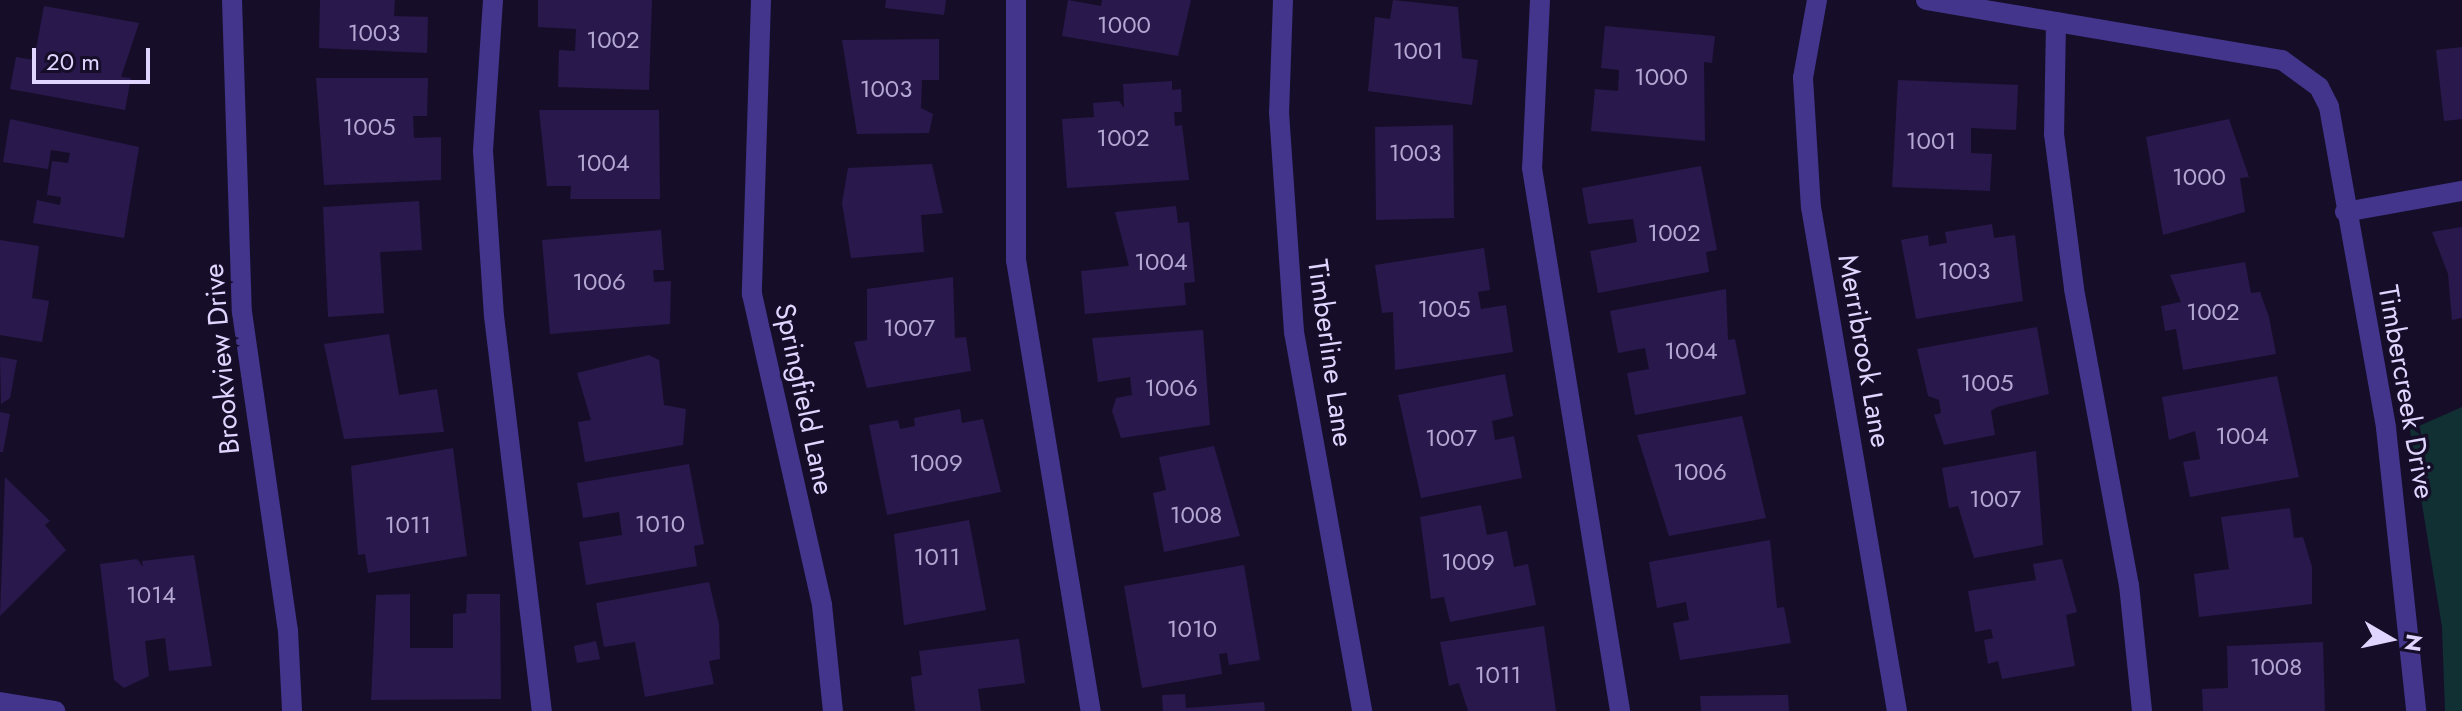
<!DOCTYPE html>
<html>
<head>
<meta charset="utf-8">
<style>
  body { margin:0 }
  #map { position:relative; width:2462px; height:711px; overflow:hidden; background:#160e29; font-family:Jost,sans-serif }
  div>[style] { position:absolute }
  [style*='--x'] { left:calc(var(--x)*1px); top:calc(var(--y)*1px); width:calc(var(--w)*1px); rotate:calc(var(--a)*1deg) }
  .green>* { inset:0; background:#103033 }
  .building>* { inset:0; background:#29184b }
  .lane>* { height:20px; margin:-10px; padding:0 10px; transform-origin:10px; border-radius:10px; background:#43358b }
  .street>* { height:20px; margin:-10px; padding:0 10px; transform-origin:10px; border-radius:10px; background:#43358b }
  span { translate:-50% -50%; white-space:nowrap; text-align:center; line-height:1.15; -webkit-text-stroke:7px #160e29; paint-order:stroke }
  .number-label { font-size:24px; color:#b2a6d2 }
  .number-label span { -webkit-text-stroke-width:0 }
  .street-label { font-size:28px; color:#dfd5ff }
  .north { position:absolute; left:2350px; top:599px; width:80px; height:80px; -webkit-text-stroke:6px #160e29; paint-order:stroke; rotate:99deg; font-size:22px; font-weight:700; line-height:32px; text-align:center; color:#dfd5ff }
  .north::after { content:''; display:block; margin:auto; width:28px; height:36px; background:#dfd5ff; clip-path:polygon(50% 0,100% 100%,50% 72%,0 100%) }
  .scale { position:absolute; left:32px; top:48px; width:118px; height:36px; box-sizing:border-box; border:4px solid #dfd5ff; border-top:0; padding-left:10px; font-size:24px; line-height:28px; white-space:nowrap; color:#dfd5ff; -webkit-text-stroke:6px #160e29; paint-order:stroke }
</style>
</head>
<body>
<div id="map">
  <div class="green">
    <i style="clip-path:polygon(2462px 407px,2462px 711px,2445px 711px,2442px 627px,2410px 430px)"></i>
  </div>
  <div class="building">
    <i style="clip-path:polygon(320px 0,395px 0,394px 16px,428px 17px,427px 53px,319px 48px)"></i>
    <i style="clip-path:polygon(538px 0,652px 0,649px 90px,558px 87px,559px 50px,575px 51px,576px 29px,538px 27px)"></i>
    <i style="clip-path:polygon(886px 0,946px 0,944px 15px,885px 8px)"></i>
    <i style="clip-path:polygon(1068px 0,1101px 6px,1102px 0,1191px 0,1178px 56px,1062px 36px)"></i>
    <i style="clip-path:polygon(1393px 0,1458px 7px,1462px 58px,1478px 60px,1472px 105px,1368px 91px,1375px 17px,1390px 19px)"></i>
    <i style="clip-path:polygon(44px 6px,139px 23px,121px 77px,131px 78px,125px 110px,10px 89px,16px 57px,34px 60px)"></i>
    <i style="clip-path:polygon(1605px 26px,1715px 36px,1712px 63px,1704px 62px,1705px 141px,1591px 131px,1595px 89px,1618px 91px,1619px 70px,1601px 68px)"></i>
    <i style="clip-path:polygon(939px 39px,939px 80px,922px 80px,921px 108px,933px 114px,929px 133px,857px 134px,842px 40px)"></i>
    <i style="clip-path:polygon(2462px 47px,2462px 119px,2444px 121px,2436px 50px)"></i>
    <i style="clip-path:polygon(316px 78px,428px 78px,427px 116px,413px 116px,414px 138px,441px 137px,441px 180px,324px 185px)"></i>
    <i style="clip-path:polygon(1898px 80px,2018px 85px,2016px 130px,1971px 128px,1971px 153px,1992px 154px,1990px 191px,1892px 187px)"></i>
    <i style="clip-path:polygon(1172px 81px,1172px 90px,1181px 89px,1182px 112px,1174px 112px,1175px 126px,1182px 125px,1189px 180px,1067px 188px,1062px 119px,1094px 117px,1093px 103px,1119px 101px,1124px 108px,1123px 84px)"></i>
    <i style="clip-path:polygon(539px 110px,659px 110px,660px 199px,570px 199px,571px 186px,547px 186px)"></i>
    <i style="clip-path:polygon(10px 119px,139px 147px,124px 238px,33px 223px,37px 200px,60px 205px,61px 197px,47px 195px,52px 161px,68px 163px,70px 153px,51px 150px,48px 169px,3px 162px)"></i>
    <i style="clip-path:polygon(2229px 119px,2249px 177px,2240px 178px,2245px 212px,2163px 235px,2146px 137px)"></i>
    <i style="clip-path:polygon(1453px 125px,1454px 218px,1376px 220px,1375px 127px)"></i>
    <i style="clip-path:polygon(932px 164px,943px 213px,921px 215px,924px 252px,851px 258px,842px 203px,848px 168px)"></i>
    <i style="clip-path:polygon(1701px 166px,1717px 250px,1706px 252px,1709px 272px,1598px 293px,1590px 251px,1637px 242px,1633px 219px,1588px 224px,1582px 188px)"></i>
    <i style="clip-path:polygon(419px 201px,422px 250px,380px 252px,384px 313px,328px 317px,323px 207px)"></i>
    <i style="clip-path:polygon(1176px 206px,1178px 223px,1189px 222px,1195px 282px,1184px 283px,1186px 305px,1085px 314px,1081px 271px,1129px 266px,1115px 212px)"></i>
    <i style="clip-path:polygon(1992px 224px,1994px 238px,2015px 235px,2023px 301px,1916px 319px,1901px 240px,1928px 235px,1929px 246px,1947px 243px,1945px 232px)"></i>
    <i style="clip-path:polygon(2462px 227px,2462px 318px,2452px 320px,2448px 274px,2432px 232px)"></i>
    <i style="clip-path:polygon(661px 230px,664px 270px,653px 270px,654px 282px,671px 281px,670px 324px,550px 334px,542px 240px)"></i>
    <i style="clip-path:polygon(0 240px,39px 246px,32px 298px,49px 301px,42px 342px,0 335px)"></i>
    <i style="clip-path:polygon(1484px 248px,1490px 290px,1478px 292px,1481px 309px,1506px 305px,1513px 352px,1395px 370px,1393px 312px,1382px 313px,1375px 265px)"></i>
    <i style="clip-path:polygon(2245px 262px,2251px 293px,2260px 292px,2269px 317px,2276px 354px,2183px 370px,2176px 329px,2165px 331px,2161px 306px,2181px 302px,2170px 275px)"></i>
    <i style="clip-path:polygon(953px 277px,955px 338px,966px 337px,971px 371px,867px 388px,854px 342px,867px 340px,867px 289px)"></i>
    <i style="clip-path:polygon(1726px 289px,1728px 340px,1735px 339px,1746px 394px,1635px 415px,1627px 373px,1649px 369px,1645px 348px,1618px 353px,1610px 311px)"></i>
    <i style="clip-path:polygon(2037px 327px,2049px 394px,1997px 407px,1991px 411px,1995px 435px,1944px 445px,1934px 415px,1941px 413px,1939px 400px,1928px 396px,1917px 349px)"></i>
    <i style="clip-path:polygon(1203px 330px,1210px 425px,1121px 438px,1112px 411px,1116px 398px,1132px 395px,1130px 377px,1098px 382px,1092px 338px)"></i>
    <i style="clip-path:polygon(389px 334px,399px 395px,437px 389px,444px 432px,344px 439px,324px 344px)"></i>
    <i style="clip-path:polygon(649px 355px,659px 360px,664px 405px,686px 409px,683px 445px,585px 462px,578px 422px,591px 420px,577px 373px)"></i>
    <i style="clip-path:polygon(0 357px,17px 360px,10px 398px,1px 404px)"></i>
    <i style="clip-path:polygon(1505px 374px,1513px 416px,1492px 421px,1495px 440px,1514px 436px,1522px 478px,1421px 498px,1398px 395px)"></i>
    <i style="clip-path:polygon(2277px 376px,2299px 477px,2190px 497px,2183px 462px,2200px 459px,2195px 431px,2169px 440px,2162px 397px)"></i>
    <i style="clip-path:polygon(960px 409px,962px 423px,983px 419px,1001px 492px,887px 515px,869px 425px,898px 420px,900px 429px,915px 426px,914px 418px)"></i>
    <i style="clip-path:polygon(0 412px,10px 414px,3px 452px,0 452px)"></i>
    <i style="clip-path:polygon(1742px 416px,1766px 518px,1669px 536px,1637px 435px)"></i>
    <i style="clip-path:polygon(1214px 446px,1240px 536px,1164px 552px,1153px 493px,1166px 490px,1159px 457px)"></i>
    <i style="clip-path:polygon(453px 448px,467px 556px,368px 573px,365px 554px,358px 555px,351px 466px)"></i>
    <i style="clip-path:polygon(2036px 451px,2043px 545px,1974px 558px,1958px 506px,1949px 508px,1942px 468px)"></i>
    <i style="clip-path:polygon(689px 464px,704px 544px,694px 546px,697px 566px,586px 585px,579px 542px,622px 535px,619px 512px,583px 518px,577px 483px)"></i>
    <i style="clip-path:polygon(5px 477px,50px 521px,45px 525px,66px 550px,0 616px)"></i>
    <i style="clip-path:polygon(1481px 505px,1487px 535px,1507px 531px,1514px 567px,1528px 564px,1536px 605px,1450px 622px,1444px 597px,1431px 599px,1420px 517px)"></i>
    <i style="clip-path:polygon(2290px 508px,2294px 538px,2303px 537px,2312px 567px,2312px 604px,2199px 617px,2194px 574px,2229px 569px,2221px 517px)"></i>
    <i style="clip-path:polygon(969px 520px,986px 610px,904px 625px,894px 534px)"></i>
    <i style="clip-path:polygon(1770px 540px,1777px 608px,1784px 607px,1791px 643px,1680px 660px,1673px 623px,1689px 620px,1686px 602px,1657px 608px,1649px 562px)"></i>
    <i style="clip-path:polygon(194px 555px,212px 666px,169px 671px,165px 638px,145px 641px,149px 676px,124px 688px,114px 680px,100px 564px,137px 559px,143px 567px,142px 561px)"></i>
    <i style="clip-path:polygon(2062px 559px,2077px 612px,2066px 615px,2075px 666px,2002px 679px,1998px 661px,1988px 664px,1984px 640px,1993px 638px,1991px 629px,1975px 632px,1968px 591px,2036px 580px,2033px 564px)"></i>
    <i style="clip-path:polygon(1244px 565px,1260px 660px,1229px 665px,1227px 653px,1219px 654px,1222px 674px,1142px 688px,1124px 586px)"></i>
    <i style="clip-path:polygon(709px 582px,719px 624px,720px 659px,709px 661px,714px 684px,645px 697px,635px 642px,604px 647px,596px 603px)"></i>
    <i style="clip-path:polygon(410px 594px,410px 648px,453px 648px,453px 614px,466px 613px,467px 594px,500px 594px,501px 699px,371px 700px,376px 595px)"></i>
    <i style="clip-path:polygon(1544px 626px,1556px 711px,1468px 711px,1459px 683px,1449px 686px,1440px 642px)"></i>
    <i style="clip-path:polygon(1019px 639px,1025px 683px,978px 689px,981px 711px,915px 711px,911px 677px,922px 675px,919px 651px)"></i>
    <i style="clip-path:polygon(596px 641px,600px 659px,577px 663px,574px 646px)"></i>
    <i style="clip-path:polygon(2323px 642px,2325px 711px,2203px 711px,2202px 689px,2228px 688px,2227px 646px)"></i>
    <i style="clip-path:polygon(1185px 694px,1186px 708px,1264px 702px,1265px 711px,1163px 711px,1162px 695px)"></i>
    <i style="clip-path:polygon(1788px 695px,1789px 711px,1701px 711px,1700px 696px)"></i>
  </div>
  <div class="lane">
    <i style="--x:493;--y:0;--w:151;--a:93.8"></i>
    <i style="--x:483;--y:151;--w:165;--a:86.2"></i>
    <i style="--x:494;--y:316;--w:398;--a:83.1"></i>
    <i style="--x:1016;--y:0;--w:260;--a:90"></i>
    <i style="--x:1016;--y:260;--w:457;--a:80.6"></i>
    <i style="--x:1540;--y:0;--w:168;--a:92.7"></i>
    <i style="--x:1532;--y:168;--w:550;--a:80.79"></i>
    <i style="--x:2056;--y:22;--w:112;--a:91"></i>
    <i style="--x:2054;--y:134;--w:156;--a:82.6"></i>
    <i style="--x:2074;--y:289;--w:301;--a:79.5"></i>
    <i style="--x:2129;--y:585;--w:127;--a:84.1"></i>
    <i style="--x:2345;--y:212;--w:119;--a:-10.2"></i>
    <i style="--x:0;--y:702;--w:56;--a:9.3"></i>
  </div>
  <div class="street">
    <i style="--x:232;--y:0;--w:312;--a:88.2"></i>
    <i style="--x:242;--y:312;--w:322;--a:81.8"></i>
    <i style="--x:288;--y:631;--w:80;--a:87.1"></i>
    <i style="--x:761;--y:0;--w:294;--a:91.8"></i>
    <i style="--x:752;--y:294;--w:319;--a:77.3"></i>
    <i style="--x:822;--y:605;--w:107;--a:84.1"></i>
    <i style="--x:1283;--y:0;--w:112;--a:92"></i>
    <i style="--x:1279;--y:112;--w:221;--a:86.1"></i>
    <i style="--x:1294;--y:332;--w:385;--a:79.8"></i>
    <i style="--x:1817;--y:0;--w:79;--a:100.2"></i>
    <i style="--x:1803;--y:78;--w:129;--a:86.5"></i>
    <i style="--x:1811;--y:207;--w:511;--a:80.32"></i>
    <i style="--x:1926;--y:0;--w:361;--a:9.6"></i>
    <i style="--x:2282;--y:60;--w:46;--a:36.1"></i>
    <i style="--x:2319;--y:87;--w:22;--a:63"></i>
    <i style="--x:2329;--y:107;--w:326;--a:79.9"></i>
    <i style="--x:2386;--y:428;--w:285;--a:83.9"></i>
  </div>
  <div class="number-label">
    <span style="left:1124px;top:25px">1000</span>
    <span style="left:374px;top:33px">1003</span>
    <span style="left:613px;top:40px">1002</span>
    <span style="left:1418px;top:51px">1001</span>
    <span style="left:1661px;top:77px">1000</span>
    <span style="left:886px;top:89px">1003</span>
    <span style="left:369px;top:127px">1005</span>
    <span style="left:1123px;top:138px">1002</span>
    <span style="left:1931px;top:141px">1001</span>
    <span style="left:1415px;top:153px">1003</span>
    <span style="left:603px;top:163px">1004</span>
    <span style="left:2199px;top:177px">1000</span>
    <span style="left:1674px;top:233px">1002</span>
    <span style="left:1161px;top:262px">1004</span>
    <span style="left:1964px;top:271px">1003</span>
    <span style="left:599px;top:282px">1006</span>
    <span style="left:1444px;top:309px">1005</span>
    <span style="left:2213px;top:312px">1002</span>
    <span style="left:909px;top:328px">1007</span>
    <span style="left:1691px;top:351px">1004</span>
    <span style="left:1987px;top:383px">1005</span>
    <span style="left:1171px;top:388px">1006</span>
    <span style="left:2242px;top:436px">1004</span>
    <span style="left:1451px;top:438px">1007</span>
    <span style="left:936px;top:463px">1009</span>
    <span style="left:1700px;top:472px">1006</span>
    <span style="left:1995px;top:499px">1007</span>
    <span style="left:1196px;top:515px">1008</span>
    <span style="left:660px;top:524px">1010</span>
    <span style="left:408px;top:525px">1011</span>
    <span style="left:937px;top:557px">1011</span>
    <span style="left:1468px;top:562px">1009</span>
    <span style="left:151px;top:595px">1014</span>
    <span style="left:1192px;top:629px">1010</span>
    <span style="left:2276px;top:667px">1008</span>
    <span style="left:1498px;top:675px">1011</span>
  </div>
  <div class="street-label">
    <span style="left:1864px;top:351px;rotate:80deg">Merribrook Lane</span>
    <span style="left:1330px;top:353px;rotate:82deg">Timberline Lane</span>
    <span style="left:222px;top:359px;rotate:-95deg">Brookview Drive</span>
    <span style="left:2406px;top:392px;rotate:80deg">Timbercreek Drive</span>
    <span style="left:804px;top:399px;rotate:78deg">Springfield Lane</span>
  </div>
  <div class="north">N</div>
  <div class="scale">20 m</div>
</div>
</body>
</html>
